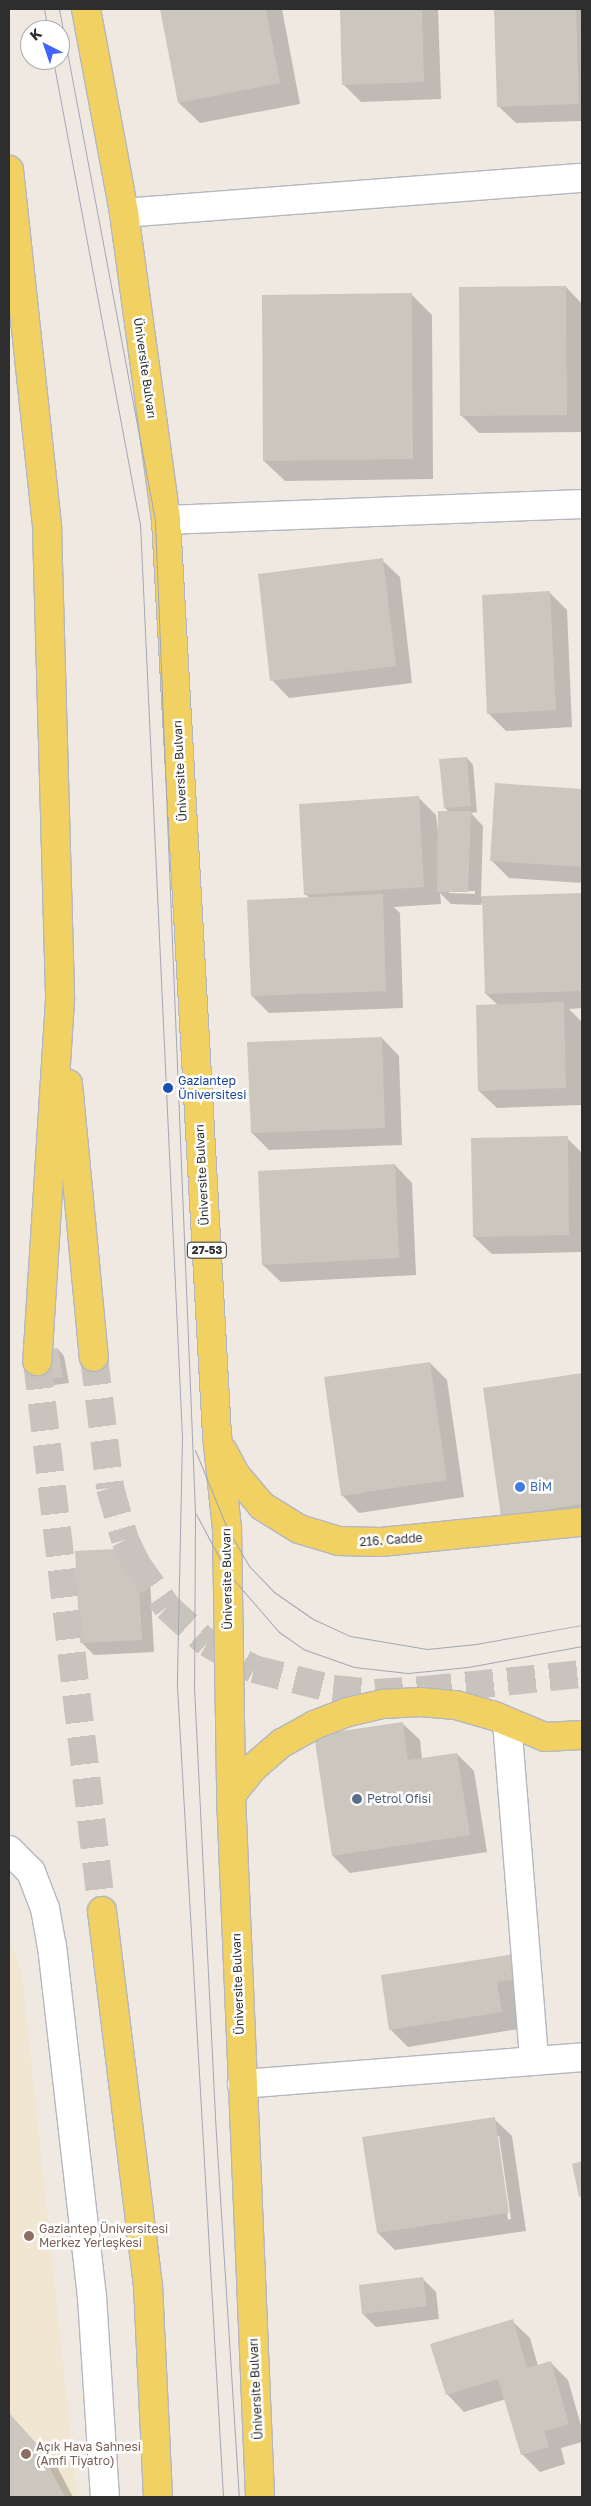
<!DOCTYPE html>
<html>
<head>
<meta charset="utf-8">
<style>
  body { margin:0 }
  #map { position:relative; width:591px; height:2506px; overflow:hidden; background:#efe9e1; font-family:"Golos Text",sans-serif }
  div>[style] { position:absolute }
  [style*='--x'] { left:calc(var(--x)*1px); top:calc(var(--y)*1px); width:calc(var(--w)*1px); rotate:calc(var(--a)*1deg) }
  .education>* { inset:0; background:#f0e6d1 }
  .shadow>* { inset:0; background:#0003 }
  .building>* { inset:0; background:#cbc7bf }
  .primary-tunnel>* { height:28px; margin-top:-14px; transform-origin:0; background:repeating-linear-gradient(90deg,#c8c4bd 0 28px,transparent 0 42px) }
  .roads { filter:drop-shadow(1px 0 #b4b7c1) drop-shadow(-1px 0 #b4b7c1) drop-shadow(0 1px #b4b7c1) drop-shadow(0 -1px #b4b7c1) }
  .minor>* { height:28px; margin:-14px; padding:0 14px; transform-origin:14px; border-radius:14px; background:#fff }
  .tertiary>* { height:28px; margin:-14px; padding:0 14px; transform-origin:14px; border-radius:14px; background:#fff }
  .primary>* { height:28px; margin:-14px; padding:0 14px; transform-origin:14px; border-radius:14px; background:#f2d163 }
  .tram>* { height:1px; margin:-0.5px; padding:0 0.5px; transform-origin:0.5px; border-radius:0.5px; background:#a3a6b8 }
  .dots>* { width:14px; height:14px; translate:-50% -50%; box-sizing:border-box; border:2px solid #fff; border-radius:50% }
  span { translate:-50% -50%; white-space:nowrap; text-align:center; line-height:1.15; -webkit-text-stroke:5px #fff; paint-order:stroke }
  .shield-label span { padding:1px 4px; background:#fff; border:1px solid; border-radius:4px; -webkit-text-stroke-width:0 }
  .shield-label { font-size:11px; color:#2e2e2e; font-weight:700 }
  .street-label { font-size:12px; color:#2e2e2e }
  .transit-label { font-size:12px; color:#164399 }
  .left { translate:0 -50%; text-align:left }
  .shop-label { font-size:12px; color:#366cbe }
  .service-label { font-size:12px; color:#4e5e75 }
  .education-label { font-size:12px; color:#785e54 }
  .frame { position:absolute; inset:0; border:10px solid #2e2e2e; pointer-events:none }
  .north { position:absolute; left:20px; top:20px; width:50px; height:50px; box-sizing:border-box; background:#fff; border:1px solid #ababab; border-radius:50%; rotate:319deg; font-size:14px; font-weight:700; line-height:20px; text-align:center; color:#2e2e2e }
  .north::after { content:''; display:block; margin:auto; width:18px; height:22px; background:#4264fb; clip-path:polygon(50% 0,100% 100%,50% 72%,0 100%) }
</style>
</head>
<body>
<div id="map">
  <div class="education">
    <i style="clip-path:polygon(9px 1937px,22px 1974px,77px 2497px,9px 2497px)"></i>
  </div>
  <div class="shadow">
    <i style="clip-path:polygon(161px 9px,282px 9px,300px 104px,200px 123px,179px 103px)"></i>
    <i style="clip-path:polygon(341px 9px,438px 9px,441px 99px,361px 102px,343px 84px)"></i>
    <i style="clip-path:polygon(495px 9px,582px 9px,582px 121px,516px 123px,498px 106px)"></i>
    <i style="clip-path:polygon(566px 287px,582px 304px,582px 432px,479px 433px,462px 416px)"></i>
    <i style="clip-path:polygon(411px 294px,432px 315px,433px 479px,285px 481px,264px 461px)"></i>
    <i style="clip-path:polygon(382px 560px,400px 577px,412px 683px,289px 698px,272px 680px)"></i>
    <i style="clip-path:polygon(550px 593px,567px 610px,572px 727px,506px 731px,489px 714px)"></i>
    <i style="clip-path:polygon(evenodd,467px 758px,473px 765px,477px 812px,471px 813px,483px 826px,481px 897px,582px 894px,582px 1008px,569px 1009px,581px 1021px,582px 1105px,497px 1108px,479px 1091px,498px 1005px,486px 994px,483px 898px,481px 905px,451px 904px,440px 893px,441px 904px,394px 907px,400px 913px,403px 1008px,269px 1013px,252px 996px,310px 898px,305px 894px,418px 797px,436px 815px,439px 841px,449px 812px,445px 808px,467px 758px,449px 891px,475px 891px,475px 894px,449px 893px,449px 891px)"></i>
    <i style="clip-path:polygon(496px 784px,582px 790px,582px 883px,509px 878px,491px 860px)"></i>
    <i style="clip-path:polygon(382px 1038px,399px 1056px,402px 1145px,269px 1150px,252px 1133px)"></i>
    <i style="clip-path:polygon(567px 1138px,582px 1153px,582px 1252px,492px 1254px,474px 1237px)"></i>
    <i style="clip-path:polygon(395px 1165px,412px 1183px,416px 1275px,281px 1282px,263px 1265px)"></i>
    <i style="clip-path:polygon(58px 1349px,64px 1356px,69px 1383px,54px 1385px,48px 1379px)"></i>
    <i style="clip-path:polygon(430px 1363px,447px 1380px,464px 1497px,359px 1513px,342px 1495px)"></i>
    <i style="clip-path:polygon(582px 1374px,582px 1524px,502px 1516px,484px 1389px)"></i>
    <i style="clip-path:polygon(136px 1549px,149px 1562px,154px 1652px,94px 1655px,81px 1642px)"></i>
    <i style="clip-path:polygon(402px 1723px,420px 1740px,422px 1759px,457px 1754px,474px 1771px,487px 1852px,350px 1873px,333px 1856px)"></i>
    <i style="clip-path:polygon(513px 1955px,534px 1996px,514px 1999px,518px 2029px,408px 2047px,390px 2029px)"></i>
    <i style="clip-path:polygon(evenodd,494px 2119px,512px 2136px,526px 2231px,395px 2250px,378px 2233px,494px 2119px,496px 2136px,499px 2136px,511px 2219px,508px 2220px,496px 2136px)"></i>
    <i style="clip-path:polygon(423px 2279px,436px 2292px,439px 2319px,376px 2327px,363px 2314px)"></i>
    <i style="clip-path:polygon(512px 2321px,530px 2338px,538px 2366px,550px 2362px,568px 2380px,582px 2429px,582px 2442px,561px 2448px,565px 2464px,540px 2472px,522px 2454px,506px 2399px,464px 2412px,447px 2394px)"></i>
    <i style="clip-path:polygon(9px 2415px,56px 2465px,73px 2497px,9px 2497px)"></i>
  </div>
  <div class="building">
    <i style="clip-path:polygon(160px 9px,266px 9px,280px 83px,178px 103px)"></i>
    <i style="clip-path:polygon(340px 9px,422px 9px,424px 82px,342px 85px)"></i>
    <i style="clip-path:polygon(494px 9px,576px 9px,579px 104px,497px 107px)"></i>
    <i style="clip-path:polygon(566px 286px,567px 415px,460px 416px,459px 287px)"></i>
    <i style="clip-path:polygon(412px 293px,413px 459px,263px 461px,262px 295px)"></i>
    <i style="clip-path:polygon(383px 558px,396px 666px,270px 681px,258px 574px)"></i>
    <i style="clip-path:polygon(550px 591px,556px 710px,487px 714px,482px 595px)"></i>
    <i style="clip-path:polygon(467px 757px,471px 806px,444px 808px,439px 759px)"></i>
    <i style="clip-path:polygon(495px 783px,582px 789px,582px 867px,490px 861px)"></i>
    <i style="clip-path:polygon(419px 796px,424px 887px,304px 895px,299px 804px)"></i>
    <i style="clip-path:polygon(438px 811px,471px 811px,468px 892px,437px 892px)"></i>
    <i style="clip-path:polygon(582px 893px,582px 991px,485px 994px,482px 896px)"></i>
    <i style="clip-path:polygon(383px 894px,386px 991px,251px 996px,247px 900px)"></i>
    <i style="clip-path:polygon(564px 1002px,566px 1088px,478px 1091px,476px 1005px)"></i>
    <i style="clip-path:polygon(382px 1037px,385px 1128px,251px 1133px,247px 1042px)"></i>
    <i style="clip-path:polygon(568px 1136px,569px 1235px,473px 1237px,471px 1138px)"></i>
    <i style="clip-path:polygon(395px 1164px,399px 1258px,262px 1265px,258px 1171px)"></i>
    <i style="clip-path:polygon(58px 1348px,63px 1377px,47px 1379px,42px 1350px)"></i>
    <i style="clip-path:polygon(430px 1362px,447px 1480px,341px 1496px,324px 1377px)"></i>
    <i style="clip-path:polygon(582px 1373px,582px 1504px,501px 1517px,483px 1388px)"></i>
    <i style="clip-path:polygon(137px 1548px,142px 1640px,80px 1643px,75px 1551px)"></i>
    <i style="clip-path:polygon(403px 1722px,408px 1760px,457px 1753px,470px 1835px,332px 1856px,314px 1735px)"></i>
    <i style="clip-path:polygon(514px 1954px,518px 1979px,497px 1982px,502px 2012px,389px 2030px,381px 1975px)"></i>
    <i style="clip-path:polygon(495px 2117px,509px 2213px,377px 2233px,362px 2137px)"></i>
    <i style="clip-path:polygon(582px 2161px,582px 2196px,579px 2197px,572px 2164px)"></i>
    <i style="clip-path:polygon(423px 2277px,427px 2306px,362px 2314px,359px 2285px)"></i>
    <i style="clip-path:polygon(513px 2319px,527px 2368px,551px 2361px,569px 2424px,544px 2431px,549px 2447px,521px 2455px,498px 2379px,446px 2395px,430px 2344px)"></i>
    <i style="clip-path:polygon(9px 2413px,36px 2443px,65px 2497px,9px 2497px)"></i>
  </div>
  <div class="primary-tunnel">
    <i style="--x:94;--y:1357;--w:132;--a:83"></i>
    <i style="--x:110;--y:1488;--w:54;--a:73.9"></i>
    <i style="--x:125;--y:1540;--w:25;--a:64"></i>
    <i style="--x:136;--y:1563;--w:54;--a:54.8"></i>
    <i style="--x:167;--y:1607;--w:54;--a:42"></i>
    <i style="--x:207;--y:1643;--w:54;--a:29"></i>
    <i style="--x:254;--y:1669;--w:81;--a:14.2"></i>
    <i style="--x:333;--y:1689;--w:42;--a:5.4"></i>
    <i style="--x:375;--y:1693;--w:49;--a:-3.5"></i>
    <i style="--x:424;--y:1690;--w:159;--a:-5.8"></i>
    <i style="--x:37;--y:1361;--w:554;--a:83.26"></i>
  </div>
  <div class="roads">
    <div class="minor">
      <i style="--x:124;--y:213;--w:459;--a:-4.4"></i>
      <i style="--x:166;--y:520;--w:416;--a:-2.2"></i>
      <i style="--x:507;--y:1722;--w:340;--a:85.4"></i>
      <i style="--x:242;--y:2084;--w:341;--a:-4.5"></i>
    </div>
    <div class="tertiary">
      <i style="--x:9;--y:1850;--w:31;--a:45"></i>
      <i style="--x:31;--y:1872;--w:39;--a:69"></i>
      <i style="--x:45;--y:1908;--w:39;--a:80"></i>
      <i style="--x:52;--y:1946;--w:353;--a:83.5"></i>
      <i style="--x:92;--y:2297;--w:200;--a:86.3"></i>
    </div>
    <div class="primary">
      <i style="--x:86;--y:9;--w:208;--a:79.4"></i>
      <i style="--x:124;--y:213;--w:310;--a:82.2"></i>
      <i style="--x:166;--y:520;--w:916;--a:86.81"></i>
      <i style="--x:217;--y:1435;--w:94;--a:83.9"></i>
      <i style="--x:227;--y:1528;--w:267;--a:89.1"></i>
      <i style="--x:231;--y:1795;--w:703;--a:87.63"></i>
      <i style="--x:9;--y:170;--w:360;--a:83.9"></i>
      <i style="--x:47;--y:528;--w:472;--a:88.4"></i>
      <i style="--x:60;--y:1000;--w:362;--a:93.6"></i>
      <i style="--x:68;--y:1084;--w:274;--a:84.6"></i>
      <i style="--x:223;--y:1451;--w:26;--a:62"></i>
      <i style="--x:235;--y:1474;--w:42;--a:49.8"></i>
      <i style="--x:262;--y:1506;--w:44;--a:31.9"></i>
      <i style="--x:299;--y:1529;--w:42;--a:16.7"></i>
      <i style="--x:339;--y:1541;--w:42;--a:1.4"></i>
      <i style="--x:381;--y:1542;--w:202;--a:-5.7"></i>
      <i style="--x:231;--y:1795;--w:36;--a:-51"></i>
      <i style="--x:254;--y:1767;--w:37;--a:-41"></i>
      <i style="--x:282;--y:1743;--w:37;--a:-29"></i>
      <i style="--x:314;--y:1725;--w:36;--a:-21"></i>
      <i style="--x:348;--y:1712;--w:36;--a:-13"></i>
      <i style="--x:383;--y:1704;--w:37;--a:-3"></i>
      <i style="--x:420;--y:1702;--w:36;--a:5"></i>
      <i style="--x:456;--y:1705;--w:37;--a:16"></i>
      <i style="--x:492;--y:1715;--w:57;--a:22.5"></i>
      <i style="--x:545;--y:1737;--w:37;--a:-3"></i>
      <i style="--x:102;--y:1911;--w:377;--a:83"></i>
      <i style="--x:148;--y:2285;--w:212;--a:87.3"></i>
    </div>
  </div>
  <div class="tram">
    <i style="--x:44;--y:9;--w:21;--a:79"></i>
    <i style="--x:59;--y:9;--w:520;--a:79.36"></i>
    <i style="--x:155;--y:520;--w:994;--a:87.69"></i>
    <i style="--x:195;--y:1513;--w:174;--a:90.3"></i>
    <i style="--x:194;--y:1687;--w:432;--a:87.2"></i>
    <i style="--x:215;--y:2118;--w:380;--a:86.4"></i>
    <i style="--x:53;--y:60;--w:471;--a:79.4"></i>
    <i style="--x:140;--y:523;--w:916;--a:87.37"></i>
    <i style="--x:182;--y:1438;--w:248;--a:91.2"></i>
    <i style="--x:177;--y:1686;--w:812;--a:86.75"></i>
    <i style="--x:195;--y:1450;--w:84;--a:67.7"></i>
    <i style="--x:227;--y:1528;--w:44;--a:59.9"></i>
    <i style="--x:249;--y:1566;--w:36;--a:46"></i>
    <i style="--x:274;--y:1592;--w:47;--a:34.7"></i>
    <i style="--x:313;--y:1619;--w:41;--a:24.7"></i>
    <i style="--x:350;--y:1636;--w:78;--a:9.6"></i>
    <i style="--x:427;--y:1649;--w:49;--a:-5.8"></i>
    <i style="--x:476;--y:1644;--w:108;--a:-10.2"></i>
    <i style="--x:196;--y:1514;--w:66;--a:61.9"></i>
    <i style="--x:227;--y:1572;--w:79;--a:49.1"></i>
    <i style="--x:279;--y:1632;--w:29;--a:35"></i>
    <i style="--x:303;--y:1649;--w:54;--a:19.4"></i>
    <i style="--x:354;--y:1667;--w:54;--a:6.3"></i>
    <i style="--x:408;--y:1673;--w:60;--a:-5.7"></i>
    <i style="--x:468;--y:1667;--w:116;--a:-10.4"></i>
  </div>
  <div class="dots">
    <i style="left:168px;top:1088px;background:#1a4fb4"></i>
    <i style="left:520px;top:1487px;background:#3f7fe0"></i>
    <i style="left:357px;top:1799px;background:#5c6f8a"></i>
    <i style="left:29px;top:2236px;background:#8d6e63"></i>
    <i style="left:26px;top:2454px;background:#8d6e63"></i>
  </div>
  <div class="shield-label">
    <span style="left:207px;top:1250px">27-53</span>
  </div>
  <div class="street-label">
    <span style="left:145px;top:368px;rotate:82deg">Üniversite Bulvarı</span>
    <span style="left:180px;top:771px;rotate:-93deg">Üniversite Bulvarı</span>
    <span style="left:202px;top:1175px;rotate:-93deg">Üniversite Bulvarı</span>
    <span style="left:391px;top:1540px;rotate:-4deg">216. Cadde</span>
    <span style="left:227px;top:1579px;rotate:-91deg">Üniversite Bulvarı</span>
    <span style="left:238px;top:1984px;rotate:-92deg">Üniversite Bulvarı</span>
    <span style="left:256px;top:2389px;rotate:-93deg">Üniversite Bulvarı</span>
  </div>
  <div class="transit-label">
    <span class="left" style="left:178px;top:1088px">Gaziantep<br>Üniversitesi</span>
  </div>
  <div class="shop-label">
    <span class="left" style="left:530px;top:1487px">BİM</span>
  </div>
  <div class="service-label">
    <span class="left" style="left:367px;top:1799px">Petrol Ofisi</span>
  </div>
  <div class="education-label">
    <span class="left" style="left:39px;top:2236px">Gaziantep Üniversitesi<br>Merkez Yerleşkesi</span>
    <span class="left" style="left:36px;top:2454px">Açık Hava Sahnesi<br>(Amfi Tiyatro)</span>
  </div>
  <div class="frame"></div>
  <div class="north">K</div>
</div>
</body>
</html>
